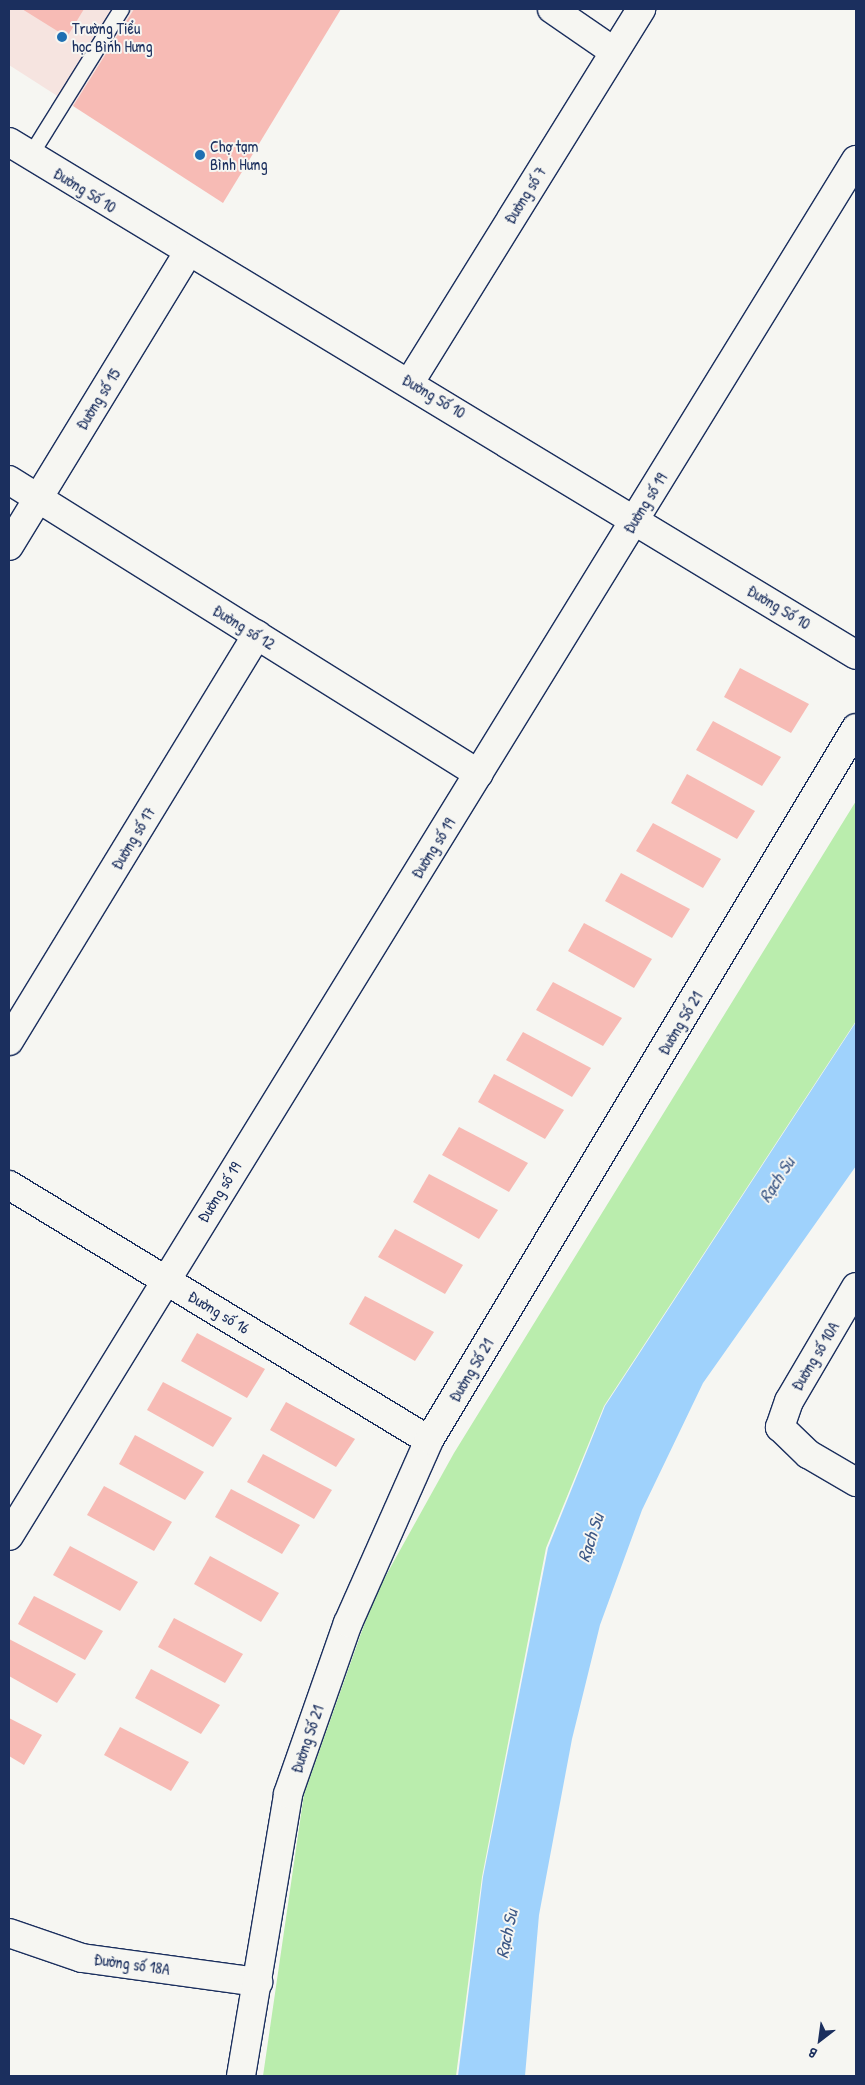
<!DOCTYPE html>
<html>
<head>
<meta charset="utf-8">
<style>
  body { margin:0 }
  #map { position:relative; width:865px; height:2085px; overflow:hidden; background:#f6f6f2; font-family:"Patrick Hand",sans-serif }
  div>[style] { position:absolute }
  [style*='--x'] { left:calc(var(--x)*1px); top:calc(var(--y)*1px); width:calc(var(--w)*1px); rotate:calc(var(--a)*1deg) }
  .built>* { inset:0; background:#f6e4e0 }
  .green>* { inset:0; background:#baedad }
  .water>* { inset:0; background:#9fd2fc }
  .building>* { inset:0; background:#f7bbb5 }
  .roads { filter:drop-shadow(1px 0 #1b2f5e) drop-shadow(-1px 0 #1b2f5e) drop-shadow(0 1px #1b2f5e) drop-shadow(0 -1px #1b2f5e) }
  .lane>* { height:15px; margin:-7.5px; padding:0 7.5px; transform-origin:7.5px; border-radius:7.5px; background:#f6f6f2 }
  .street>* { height:28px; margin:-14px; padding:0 14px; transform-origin:14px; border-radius:14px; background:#f6f6f2 }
  .dots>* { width:14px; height:14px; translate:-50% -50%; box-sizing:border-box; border:2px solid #f6f6f2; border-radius:50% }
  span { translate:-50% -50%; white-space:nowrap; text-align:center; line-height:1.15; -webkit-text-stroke:4px #f6f6f2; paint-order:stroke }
  .poi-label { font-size:16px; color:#1b2f5e }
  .left { translate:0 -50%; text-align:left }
  .street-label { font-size:16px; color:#1b2f5e }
  .water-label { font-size:18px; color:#3c5886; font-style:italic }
  .frame { position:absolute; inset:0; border:10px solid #1b2f5e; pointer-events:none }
  .north { position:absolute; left:795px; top:2015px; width:50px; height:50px; -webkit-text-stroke:4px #f6f6f2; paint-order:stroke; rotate:210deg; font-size:14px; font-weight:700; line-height:20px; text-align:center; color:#1b2f5e }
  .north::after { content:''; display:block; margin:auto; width:18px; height:22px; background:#1b2f5e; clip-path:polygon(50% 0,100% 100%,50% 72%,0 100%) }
</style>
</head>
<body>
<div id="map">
  <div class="built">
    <i style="clip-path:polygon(9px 9px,134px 9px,73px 106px,9px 65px)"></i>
  </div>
  <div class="green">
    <i style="clip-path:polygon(856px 801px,856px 1021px,604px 1406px,546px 1548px,482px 1877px,456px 2076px,263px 2076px,304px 1794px,374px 1597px,454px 1453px)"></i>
  </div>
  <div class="water">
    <i style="clip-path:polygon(856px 1022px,856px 1166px,703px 1383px,642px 1510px,600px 1625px,572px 1739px,539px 1915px,525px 2076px,458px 2076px,483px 1877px,548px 1548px,605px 1406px)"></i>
  </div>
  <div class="building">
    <i style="clip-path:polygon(22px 9px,84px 9px,67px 37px)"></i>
    <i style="clip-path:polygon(134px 9px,341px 9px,223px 203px,73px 106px)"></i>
    <i style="clip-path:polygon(740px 668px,809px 704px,791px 733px,724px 697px)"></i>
    <i style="clip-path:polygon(713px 721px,781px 757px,762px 786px,696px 750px)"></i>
    <i style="clip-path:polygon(687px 774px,755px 811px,737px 839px,671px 803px)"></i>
    <i style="clip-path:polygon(653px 823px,721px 859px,703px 888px,636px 851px)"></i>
    <i style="clip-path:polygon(621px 873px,690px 909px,672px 938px,605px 901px)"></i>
    <i style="clip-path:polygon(584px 923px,652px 959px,634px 988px,568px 951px)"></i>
    <i style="clip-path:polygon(553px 982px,622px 1018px,603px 1046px,536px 1010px)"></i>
    <i style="clip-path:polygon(523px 1032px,591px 1068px,572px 1097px,506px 1060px)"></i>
    <i style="clip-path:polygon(494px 1074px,564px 1110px,545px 1139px,478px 1102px)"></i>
    <i style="clip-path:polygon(459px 1127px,528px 1163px,509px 1192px,442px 1155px)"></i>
    <i style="clip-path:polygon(429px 1174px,498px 1210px,479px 1239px,413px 1202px)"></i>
    <i style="clip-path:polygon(395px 1229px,463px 1265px,445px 1294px,378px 1257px)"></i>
    <i style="clip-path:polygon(365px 1296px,434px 1332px,415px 1361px,349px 1324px)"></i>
    <i style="clip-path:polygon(197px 1333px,265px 1369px,247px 1398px,181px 1361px)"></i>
    <i style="clip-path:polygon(163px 1382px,232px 1418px,213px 1447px,147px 1410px)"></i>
    <i style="clip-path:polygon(286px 1402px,355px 1439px,336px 1467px,270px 1430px)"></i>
    <i style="clip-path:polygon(135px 1435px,204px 1472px,185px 1500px,119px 1464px)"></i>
    <i style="clip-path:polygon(263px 1454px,332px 1490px,314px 1519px,247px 1482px)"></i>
    <i style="clip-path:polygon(104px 1486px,172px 1522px,154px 1551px,87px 1515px)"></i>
    <i style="clip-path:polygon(231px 1489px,300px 1525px,282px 1554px,215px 1517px)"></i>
    <i style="clip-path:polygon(70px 1546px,138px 1582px,120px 1611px,53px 1575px)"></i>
    <i style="clip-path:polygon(210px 1556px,279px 1593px,261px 1622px,194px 1584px)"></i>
    <i style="clip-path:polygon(34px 1596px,103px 1631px,85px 1660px,18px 1624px)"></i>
    <i style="clip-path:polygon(174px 1618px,243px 1654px,225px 1683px,158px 1647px)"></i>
    <i style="clip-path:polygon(9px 1639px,76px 1674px,57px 1703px,9px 1676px)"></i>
    <i style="clip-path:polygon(151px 1669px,220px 1705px,201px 1734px,135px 1698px)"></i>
    <i style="clip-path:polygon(9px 1718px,42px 1735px,24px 1765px,9px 1756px)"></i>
    <i style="clip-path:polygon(120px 1727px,189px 1762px,171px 1791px,104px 1755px)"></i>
  </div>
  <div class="roads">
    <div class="lane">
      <i style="--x:30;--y:155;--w:172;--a:-58.1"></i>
    </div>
    <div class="street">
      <i style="--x:552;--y:9;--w:74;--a:34.5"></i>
      <i style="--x:9;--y:142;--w:990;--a:31.2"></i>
      <i style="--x:410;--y:382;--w:439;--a:-58.2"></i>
      <i style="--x:9;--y:480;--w:554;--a:32.03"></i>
      <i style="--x:9;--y:546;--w:343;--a:-58.6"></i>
      <i style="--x:9;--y:1041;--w:476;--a:-58.6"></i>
      <i style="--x:9;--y:1185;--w:491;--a:31.3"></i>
      <i style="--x:856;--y:1287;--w:132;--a:120.4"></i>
      <i style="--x:789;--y:1401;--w:28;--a:109"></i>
      <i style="--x:780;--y:1427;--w:39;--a:44"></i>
      <i style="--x:808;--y:1454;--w:56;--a:30.3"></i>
      <i style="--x:9;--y:1536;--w:1616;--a:-58.39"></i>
      <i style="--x:9;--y:1933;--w:77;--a:18.9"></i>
      <i style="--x:82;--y:1958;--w:178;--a:7.8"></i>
      <i style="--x:241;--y:2076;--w:286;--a:-80.5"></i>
      <i style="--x:288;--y:1794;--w:181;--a:-70.7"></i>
      <i style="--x:348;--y:1623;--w:200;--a:-66.1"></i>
      <i style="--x:429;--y:1440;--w:830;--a:-59.05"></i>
    </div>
  </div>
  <div class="dots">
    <i style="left:62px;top:37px;background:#1f6fb2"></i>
    <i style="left:200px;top:155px;background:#1f6fb2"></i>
  </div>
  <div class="poi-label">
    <span class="left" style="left:72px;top:37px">Trường Tiểu<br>học Bình Hưng</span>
    <span class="left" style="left:210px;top:155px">Chợ tạm<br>Bình Hưng</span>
  </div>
  <div class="street-label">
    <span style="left:85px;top:190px;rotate:32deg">Đường Số 10</span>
    <span style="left:525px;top:195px;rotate:-58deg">Đường số 7</span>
    <span style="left:434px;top:396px;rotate:31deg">Đường Số 10</span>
    <span style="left:98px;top:399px;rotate:-58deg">Đường số 15</span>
    <span style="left:645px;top:503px;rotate:-58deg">Đường số 19</span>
    <span style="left:779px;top:607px;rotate:31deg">Đường Số 10</span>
    <span style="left:244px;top:627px;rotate:32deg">Đường số 12</span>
    <span style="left:133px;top:838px;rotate:-59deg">Đường số 17</span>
    <span style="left:433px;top:848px;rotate:-58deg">Đường số 19</span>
    <span style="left:680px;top:1023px;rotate:-59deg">Đường Số 21</span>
    <span style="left:219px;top:1192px;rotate:-58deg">Đường số 19</span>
    <span style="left:219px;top:1312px;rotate:31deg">Đường số 16</span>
    <span style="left:815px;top:1356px;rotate:-59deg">Đường số 10A</span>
    <span style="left:471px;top:1370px;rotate:-59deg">Đường Số 21</span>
    <span style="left:307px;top:1739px;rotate:-71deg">Đường Số 21</span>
    <span style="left:132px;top:1964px;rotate:8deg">Đường số 18A</span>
  </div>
  <div class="water-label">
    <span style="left:777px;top:1180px;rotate:-57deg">Rạch Su</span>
    <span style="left:591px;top:1538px;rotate:-72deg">Rạch Su</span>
    <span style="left:507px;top:1934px;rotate:-78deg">Rạch Su</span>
  </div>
  <div class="frame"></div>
  <div class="north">B</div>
</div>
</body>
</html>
